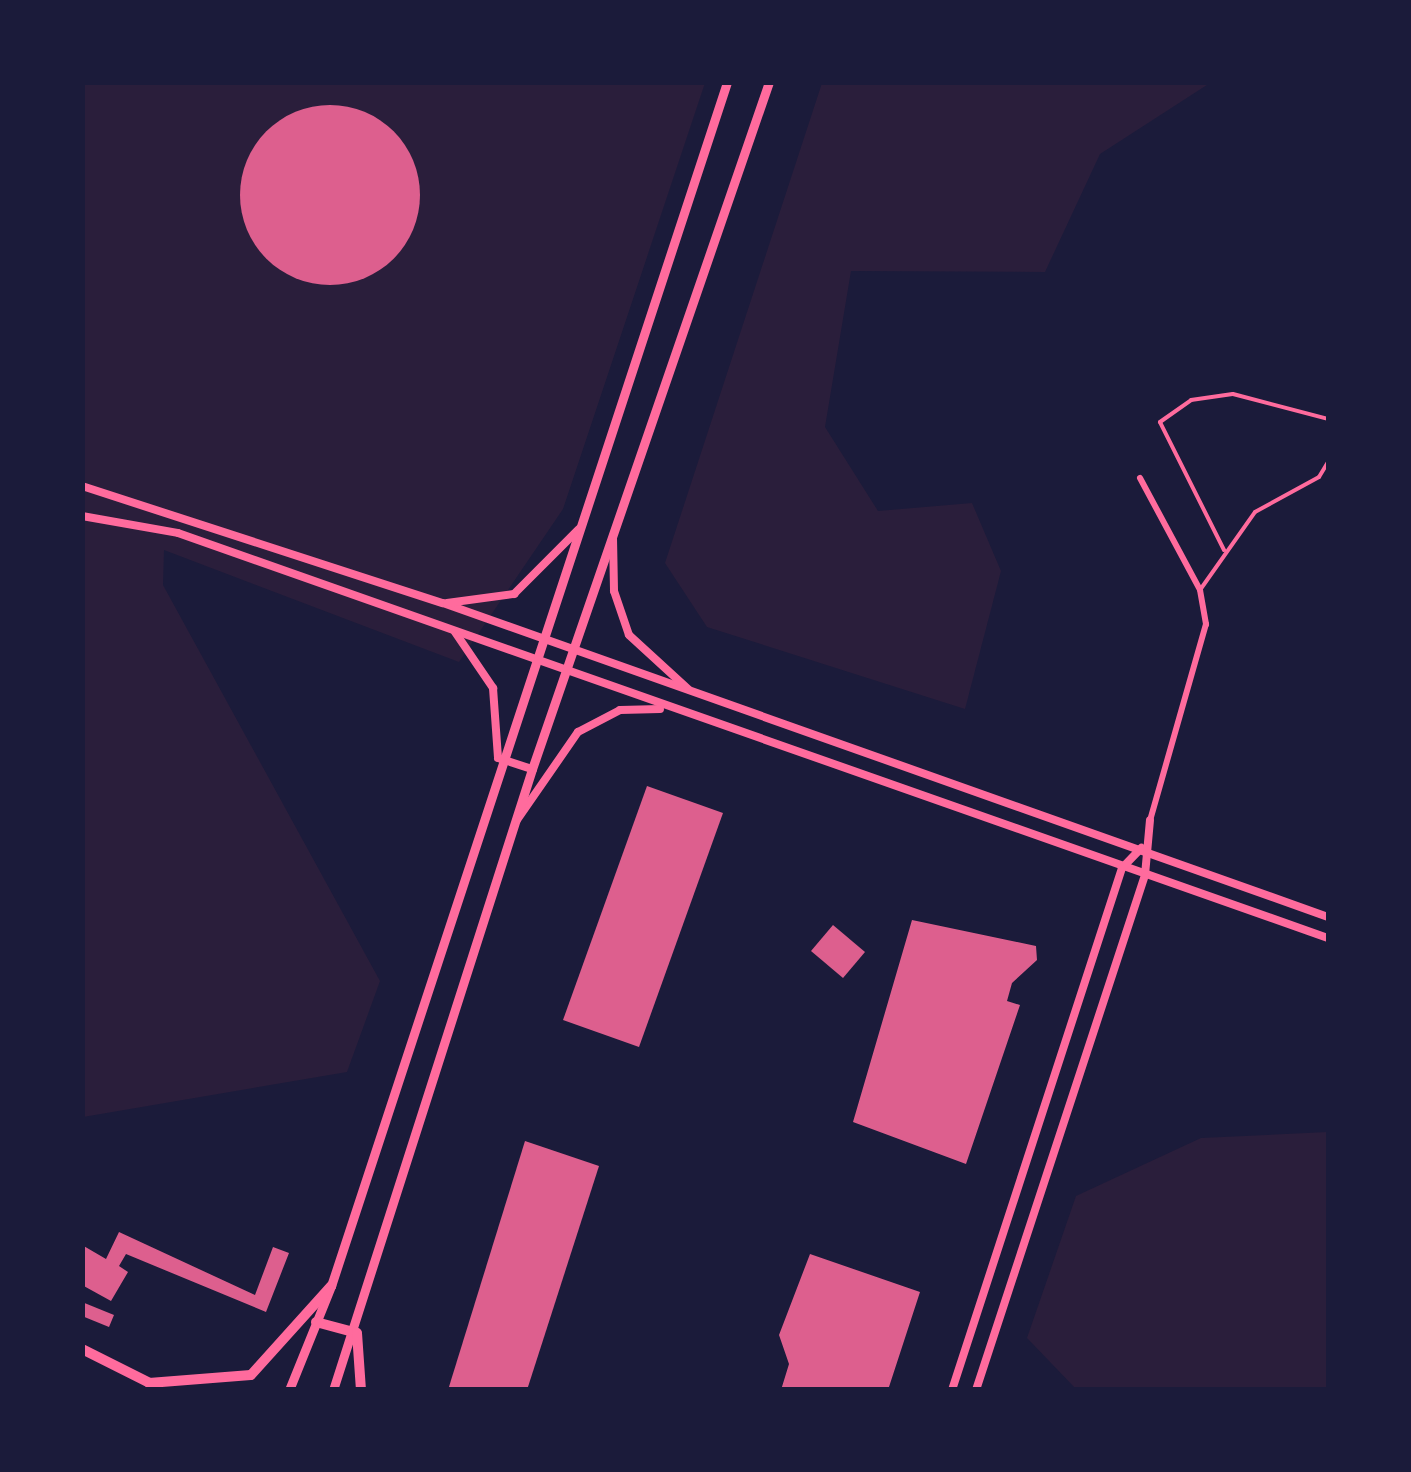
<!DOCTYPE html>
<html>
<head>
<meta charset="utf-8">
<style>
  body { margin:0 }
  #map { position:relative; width:1411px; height:1472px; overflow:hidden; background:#1b1b3a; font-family:"Titillium Web",sans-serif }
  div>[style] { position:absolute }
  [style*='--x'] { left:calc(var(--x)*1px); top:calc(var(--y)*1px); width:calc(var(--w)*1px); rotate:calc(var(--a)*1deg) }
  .green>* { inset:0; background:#2a1e3b }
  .building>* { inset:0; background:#dd5f8e }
  .round { border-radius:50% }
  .service>* { height:4px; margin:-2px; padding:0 2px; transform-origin:2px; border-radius:2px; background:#ff6b9d }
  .minor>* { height:6px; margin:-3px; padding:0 3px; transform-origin:3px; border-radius:3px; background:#ff6b9d }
  .tertiary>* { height:8px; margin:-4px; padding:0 4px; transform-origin:4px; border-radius:4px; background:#ff6b9d }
  .secondary>* { height:9px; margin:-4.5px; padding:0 4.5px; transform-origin:4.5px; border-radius:4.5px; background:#ff6b9d }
  .primary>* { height:10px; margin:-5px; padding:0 5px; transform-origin:5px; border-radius:5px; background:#ff6b9d }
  span { translate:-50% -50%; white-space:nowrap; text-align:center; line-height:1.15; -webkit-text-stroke:8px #1b1b3a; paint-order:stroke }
  .frame { position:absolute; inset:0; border:85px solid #1b1b3a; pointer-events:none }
</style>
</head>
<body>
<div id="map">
  <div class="green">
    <i style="clip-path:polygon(83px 83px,705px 83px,563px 509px,459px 662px,164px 550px,163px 585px,380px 981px,347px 1072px,83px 1117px)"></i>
    <i style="clip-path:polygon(822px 83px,1210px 83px,1100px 154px,1045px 272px,851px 271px,825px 427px,878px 511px,972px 503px,1001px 571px,965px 709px,707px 627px,665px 563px)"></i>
    <i style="clip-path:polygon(1328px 1132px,1328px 1389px,1076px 1389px,1027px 1338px,1076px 1196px,1201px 1138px)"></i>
  </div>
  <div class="building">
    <i class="round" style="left:240px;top:105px;width:180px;height:180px"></i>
    <i style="clip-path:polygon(647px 786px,723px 813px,639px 1047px,563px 1020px)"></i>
    <i style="clip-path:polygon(912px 920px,1036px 946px,1037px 960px,1012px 983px,1007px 1001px,1020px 1005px,966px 1164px,853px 1122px)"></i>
    <i style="clip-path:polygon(833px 925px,865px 952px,843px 978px,811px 951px)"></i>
    <i style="clip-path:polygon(525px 1141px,599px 1166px,527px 1390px,448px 1390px)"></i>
    <i style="clip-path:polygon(119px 1232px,255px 1295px,273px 1247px,289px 1253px,266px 1312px,126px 1254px,119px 1266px,128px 1272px,111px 1301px,82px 1285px,82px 1245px,106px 1259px)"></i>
    <i style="clip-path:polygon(810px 1254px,920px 1292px,888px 1390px,781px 1390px,789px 1364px,779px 1335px)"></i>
    <i style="clip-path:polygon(82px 1302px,114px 1315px,109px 1327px,82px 1316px)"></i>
  </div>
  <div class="service">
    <i style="--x:1224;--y:550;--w:143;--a:-116.6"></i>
    <i style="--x:1160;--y:422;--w:38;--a:-35"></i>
    <i style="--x:1191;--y:400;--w:42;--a:-8.1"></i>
    <i style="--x:1233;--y:394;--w:98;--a:14.7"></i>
    <i style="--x:1200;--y:590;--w:95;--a:-54.8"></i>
    <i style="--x:1255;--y:512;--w:73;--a:-28.7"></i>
    <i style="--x:1319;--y:477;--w:17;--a:-59"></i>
  </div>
  <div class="minor">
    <i style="--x:1140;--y:478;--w:127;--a:61.8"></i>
    <i style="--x:1200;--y:590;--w:35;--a:80"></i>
    <i style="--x:1206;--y:624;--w:204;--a:105.9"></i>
  </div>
  <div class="tertiary">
    <i style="--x:82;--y:486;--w:379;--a:18"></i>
    <i style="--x:443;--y:603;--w:939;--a:19.53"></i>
    <i style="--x:82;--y:516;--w:97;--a:10"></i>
    <i style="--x:178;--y:533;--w:1219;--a:19.4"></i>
    <i style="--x:613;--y:538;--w:53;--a:88.9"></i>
    <i style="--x:614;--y:591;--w:46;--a:71.2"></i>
    <i style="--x:629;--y:635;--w:80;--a:42.5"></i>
    <i style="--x:447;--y:603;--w:68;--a:-7.7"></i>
    <i style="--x:514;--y:594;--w:92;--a:-45"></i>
    <i style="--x:455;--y:632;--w:68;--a:55.8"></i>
    <i style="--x:493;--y:688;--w:70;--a:85.9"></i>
    <i style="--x:498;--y:758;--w:36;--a:18"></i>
    <i style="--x:517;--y:820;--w:107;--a:-55.3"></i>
    <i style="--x:578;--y:732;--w:47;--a:-27.6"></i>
    <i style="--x:620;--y:710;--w:40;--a:-1.4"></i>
    <i style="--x:952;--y:1390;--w:549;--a:-71.96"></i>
    <i style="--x:1122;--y:868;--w:28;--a:-46"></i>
    <i style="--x:976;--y:1390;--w:542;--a:-71.83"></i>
    <i style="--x:1145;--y:875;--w:55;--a:-84.8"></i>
  </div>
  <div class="secondary">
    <i style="--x:289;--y:1390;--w:112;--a:-68"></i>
    <i style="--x:331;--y:1286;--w:1267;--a:-71.79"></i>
    <i style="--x:333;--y:1390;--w:652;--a:-72.23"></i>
    <i style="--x:532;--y:769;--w:727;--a:-70.97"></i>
  </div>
  <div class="primary">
    <i style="--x:316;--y:1322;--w:42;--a:15"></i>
    <i style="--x:357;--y:1333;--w:57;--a:86"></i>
    <i style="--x:82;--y:1349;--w:78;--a:26.6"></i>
    <i style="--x:149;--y:1383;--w:102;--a:-4.5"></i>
    <i style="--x:251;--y:1375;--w:120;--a:-48"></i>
  </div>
  <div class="frame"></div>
</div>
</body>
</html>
